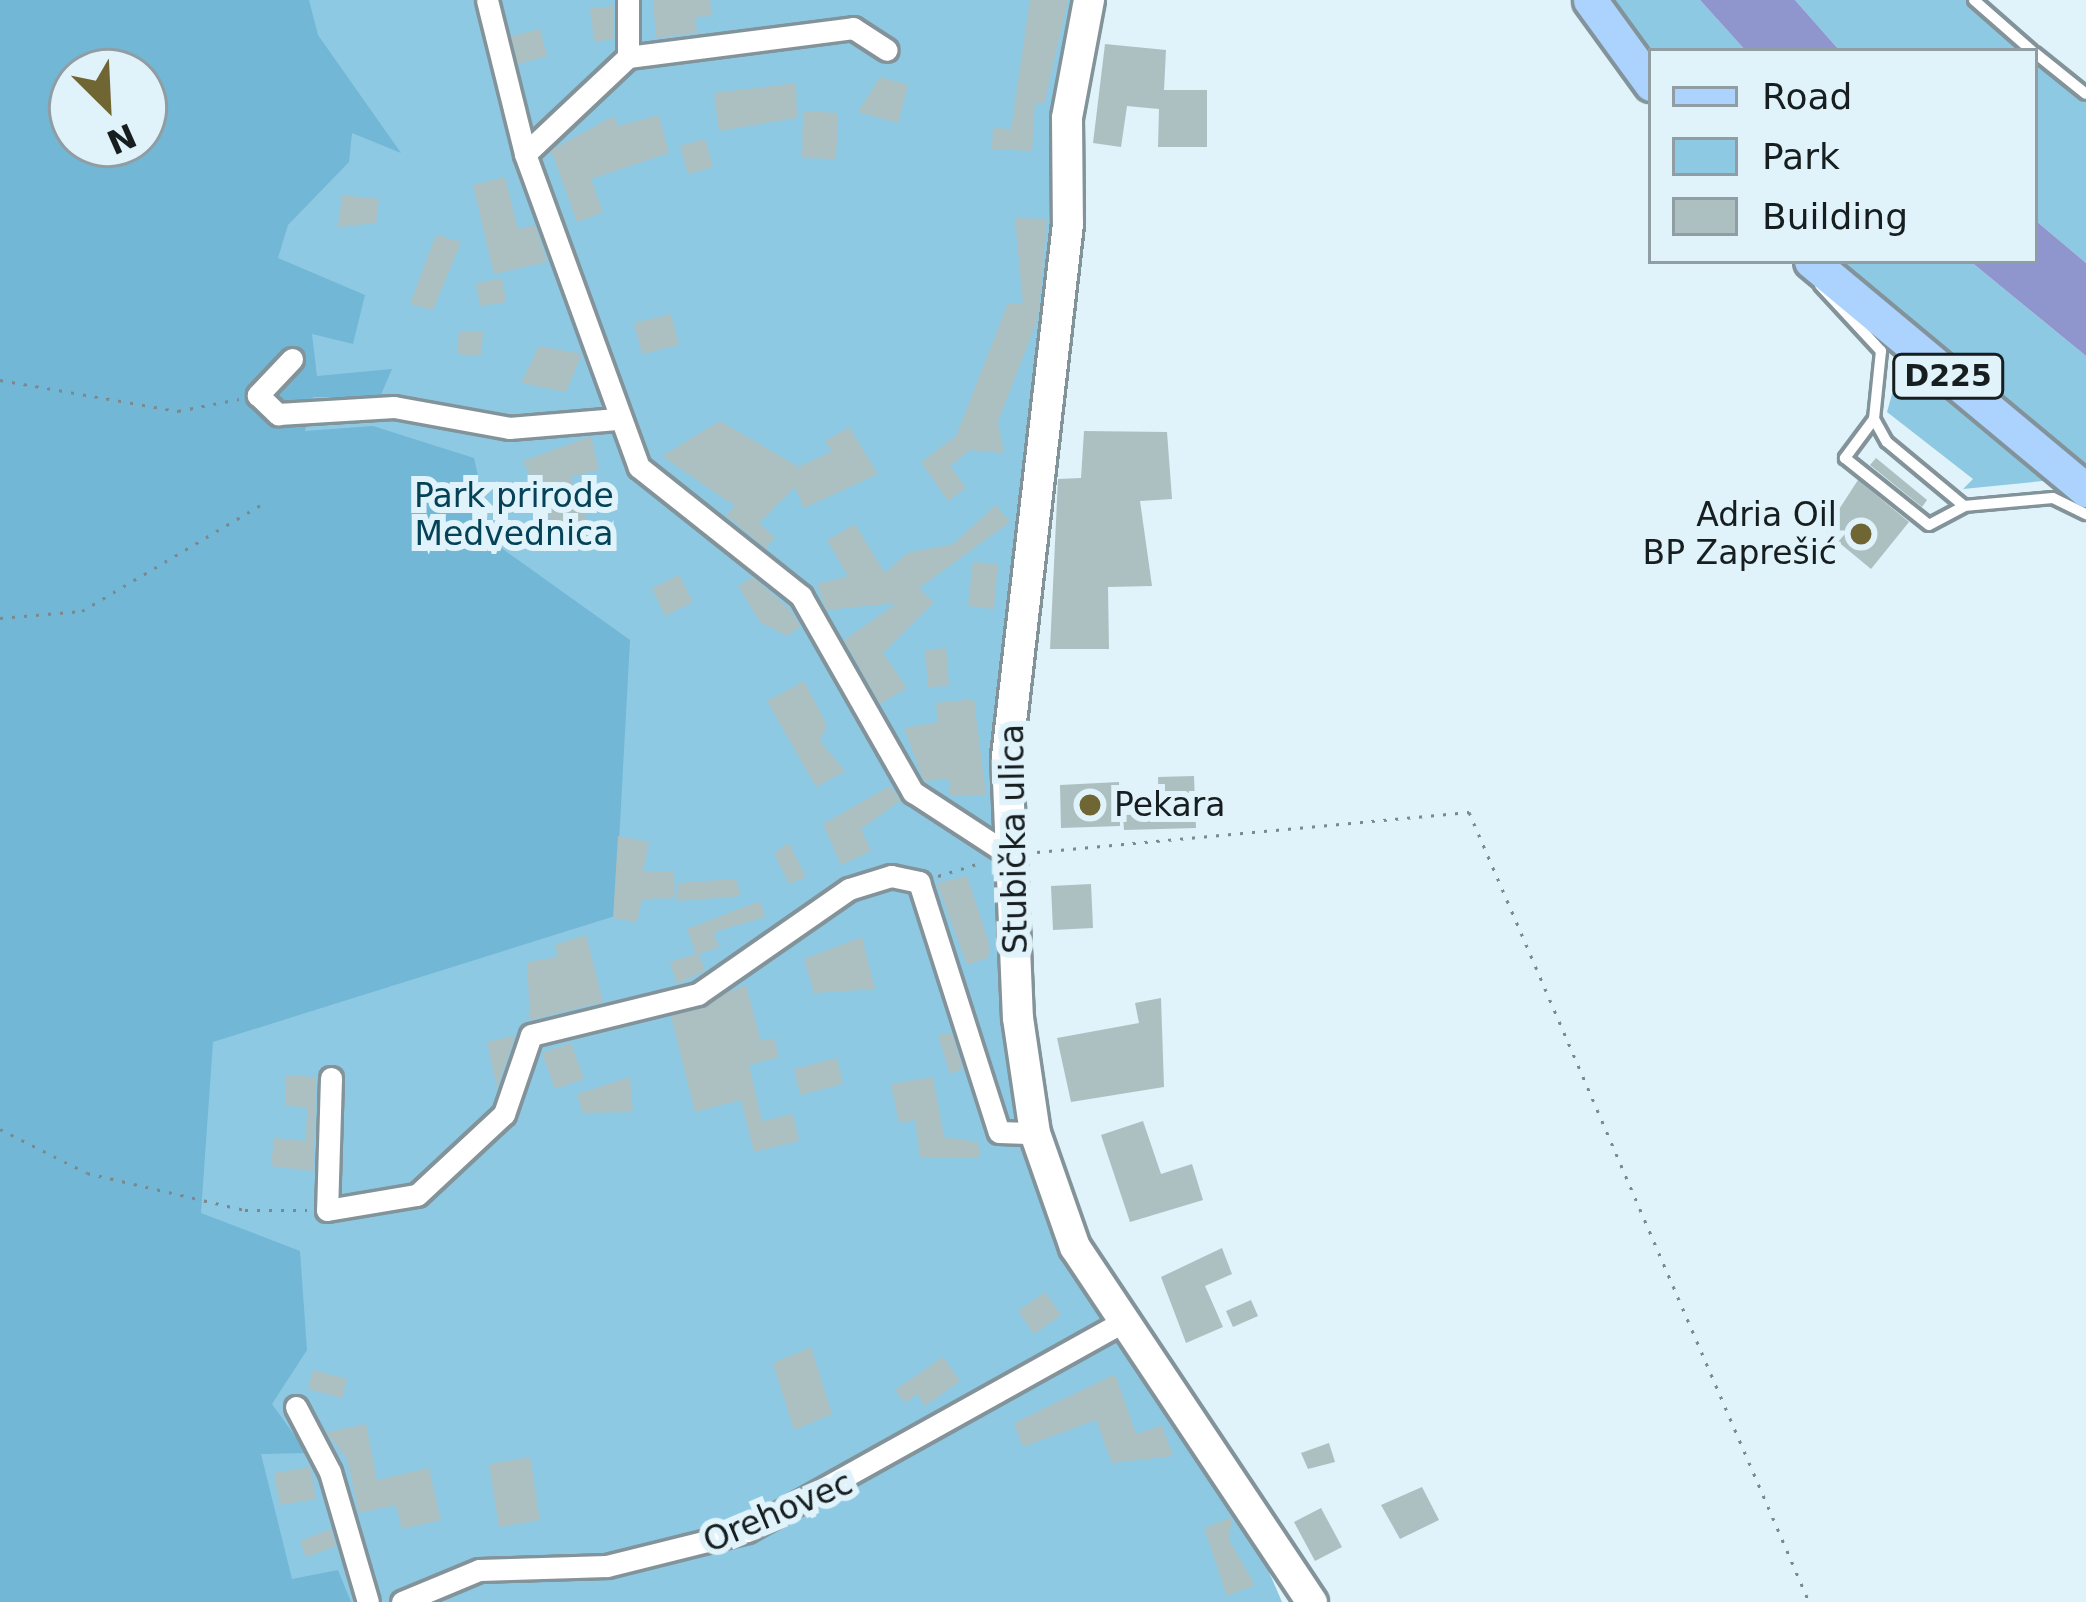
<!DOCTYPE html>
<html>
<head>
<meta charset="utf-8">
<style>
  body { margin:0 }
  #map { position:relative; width:2086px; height:1602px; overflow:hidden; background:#e0f2fa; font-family:"DejaVu Sans",sans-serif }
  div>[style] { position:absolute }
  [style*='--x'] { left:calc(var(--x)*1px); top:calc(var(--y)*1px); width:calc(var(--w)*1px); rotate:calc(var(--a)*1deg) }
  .green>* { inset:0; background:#8ec9e4 }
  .forest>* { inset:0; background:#72b7d5 }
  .water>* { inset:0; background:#8f96cd }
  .building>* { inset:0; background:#acc0c1 }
  .path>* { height:3px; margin-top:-1.5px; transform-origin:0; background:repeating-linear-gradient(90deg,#7b888d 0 3px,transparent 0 12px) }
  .roads { filter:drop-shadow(3px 0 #83939a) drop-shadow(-3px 0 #83939a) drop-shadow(0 3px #83939a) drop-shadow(0 -3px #83939a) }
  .lane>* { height:10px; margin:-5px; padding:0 5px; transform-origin:5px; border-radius:5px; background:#fff }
  .street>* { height:21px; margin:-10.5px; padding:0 10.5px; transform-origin:10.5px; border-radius:10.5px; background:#fff }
  .secondary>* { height:30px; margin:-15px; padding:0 15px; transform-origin:15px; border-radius:15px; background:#fff }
  .primary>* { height:33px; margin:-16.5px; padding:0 16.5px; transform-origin:16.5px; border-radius:16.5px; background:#acd2fe }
  .dots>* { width:33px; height:33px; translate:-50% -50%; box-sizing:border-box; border:6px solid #e0f2fa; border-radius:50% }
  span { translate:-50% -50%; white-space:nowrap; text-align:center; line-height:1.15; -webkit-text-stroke:12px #e0f2fa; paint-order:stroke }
  .shield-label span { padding:3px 9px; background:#e0f2fa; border:3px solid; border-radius:9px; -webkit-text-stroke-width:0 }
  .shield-label { font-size:30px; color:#171e20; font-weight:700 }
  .park-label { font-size:33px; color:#034257 }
  .poi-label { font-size:33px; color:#171e20 }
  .right { translate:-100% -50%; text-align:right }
  .left { translate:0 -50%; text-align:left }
  .street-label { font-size:33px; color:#171e20 }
  .legend { position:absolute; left:1648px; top:48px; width:390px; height:216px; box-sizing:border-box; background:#e0f2fa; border:3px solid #909da3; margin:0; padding:15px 21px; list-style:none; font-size:36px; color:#171e20 }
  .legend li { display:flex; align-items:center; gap:24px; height:60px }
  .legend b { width:60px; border:3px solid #909da3 }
  .north { position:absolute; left:48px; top:48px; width:120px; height:120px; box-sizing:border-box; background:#e0f2fa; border:3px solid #909da3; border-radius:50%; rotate:156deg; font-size:33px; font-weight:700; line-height:48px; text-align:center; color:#171e20 }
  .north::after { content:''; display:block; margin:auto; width:42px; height:54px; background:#6f6633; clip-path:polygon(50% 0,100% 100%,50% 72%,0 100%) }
</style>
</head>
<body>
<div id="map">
  <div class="green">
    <i style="clip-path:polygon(evenodd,0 0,1074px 0,1053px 95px,1051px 363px,1011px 719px,1018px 1018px,1060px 1211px,1237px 1498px,1282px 1602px,0 1602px,0 0,72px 72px,144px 72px,144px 144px,72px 144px,72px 72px)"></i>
    <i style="clip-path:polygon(1604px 0,1700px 0,1746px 51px,1651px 51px,1651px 63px)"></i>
    <i style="clip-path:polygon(1795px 0,1971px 0,2025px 51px,1840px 51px)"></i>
    <i style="clip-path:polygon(2035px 59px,2086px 100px,2086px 263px,2035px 220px)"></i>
    <i style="clip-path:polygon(1831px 261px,1970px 261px,2086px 356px,2086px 474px)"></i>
    <i style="clip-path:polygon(1922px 372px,2053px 480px,1963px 489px,1973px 479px,1887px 412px,1896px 380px)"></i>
  </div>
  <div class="forest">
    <i style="clip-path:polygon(evenodd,0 0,309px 0,318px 35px,401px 153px,352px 133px,349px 162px,288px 225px,278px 258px,365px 295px,353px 344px,312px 334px,317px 376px,392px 369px,380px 397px,313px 397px,305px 431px,373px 426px,474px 458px,493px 542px,630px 640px,615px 916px,213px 1042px,201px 1213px,300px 1251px,307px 1350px,272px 1404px,307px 1453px,261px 1454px,292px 1579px,338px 1570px,351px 1602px,0 1602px,0 0,72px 72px,144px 72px,144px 144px,72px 144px,72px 72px)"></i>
  </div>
  <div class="water">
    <i style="clip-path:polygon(1700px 0,1795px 0,1840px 51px,1746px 51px)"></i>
    <i style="clip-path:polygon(2035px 220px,2086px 263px,2086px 356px,1970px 261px,2035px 261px)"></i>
  </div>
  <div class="building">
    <i style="clip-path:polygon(653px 0,710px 0,712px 16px,695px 17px,697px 33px,656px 38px)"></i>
    <i style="clip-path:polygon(1030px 0,1068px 0,1044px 104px,1035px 104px,1032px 151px,992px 149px,993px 128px,1011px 129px)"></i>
    <i style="clip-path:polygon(613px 6px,613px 39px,594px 42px,590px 8px)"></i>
    <i style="clip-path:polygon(540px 29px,547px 56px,518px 64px,511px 36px)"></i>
    <i style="clip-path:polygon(1105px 44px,1166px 50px,1164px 90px,1207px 90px,1207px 147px,1158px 147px,1159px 109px,1127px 106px,1121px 147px,1093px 143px)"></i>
    <i style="clip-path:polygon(880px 77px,908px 85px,898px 123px,858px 112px)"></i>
    <i style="clip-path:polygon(796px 83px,797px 118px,719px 131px,714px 93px)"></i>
    <i style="clip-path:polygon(803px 111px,838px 113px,836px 159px,802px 158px)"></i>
    <i style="clip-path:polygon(659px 115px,669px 153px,591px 179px,603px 212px,577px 222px,551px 150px,614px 116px,618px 126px)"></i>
    <i style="clip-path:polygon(705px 139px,713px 167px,688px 174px,680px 146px)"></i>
    <i style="clip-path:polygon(505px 177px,518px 229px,535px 225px,547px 262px,494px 274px,473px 185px)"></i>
    <i style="clip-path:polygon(342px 195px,379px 199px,376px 223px,338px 227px)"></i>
    <i style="clip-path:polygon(1015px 218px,1047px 219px,1038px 318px,998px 422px,1004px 453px,970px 450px,950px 466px,966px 488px,948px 501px,921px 462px,956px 436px,1008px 303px,1023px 304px)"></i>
    <i style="clip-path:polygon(436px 235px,461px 242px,433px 310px,410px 304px)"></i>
    <i style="clip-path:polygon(502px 278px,506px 302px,480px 306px,476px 283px)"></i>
    <i style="clip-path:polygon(671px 314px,679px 345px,642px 354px,634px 323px)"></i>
    <i style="clip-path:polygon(459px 331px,483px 332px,481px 356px,457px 354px)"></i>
    <i style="clip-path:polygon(539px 346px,582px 354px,566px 392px,521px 383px)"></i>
    <i style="clip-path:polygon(720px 421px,799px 467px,832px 451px,825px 441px,849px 427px,878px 474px,804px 508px,795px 487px,759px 523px,775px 538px,765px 548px,726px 515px,735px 506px,662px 456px)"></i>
    <i style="clip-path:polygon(1084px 431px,1167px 432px,1172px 499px,1140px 501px,1152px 586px,1108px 587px,1109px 649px,1050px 649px,1058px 479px,1081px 478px)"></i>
    <i style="clip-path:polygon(591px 436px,599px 470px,570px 477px,592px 532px,561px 544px,523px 461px)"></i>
    <i style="clip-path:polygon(1876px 458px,1927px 500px,1922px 507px,1870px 465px)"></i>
    <i style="clip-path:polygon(1858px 480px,1909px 522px,1871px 569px,1825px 531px)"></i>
    <i style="clip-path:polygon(996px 505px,1010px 522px,919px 588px,934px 602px,883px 653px,907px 688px,880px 704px,844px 640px,897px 603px,826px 610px,817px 584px,848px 576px,827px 540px,855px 524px,885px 573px,907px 553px,953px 544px)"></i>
    <i style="clip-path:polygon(973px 562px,998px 564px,994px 609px,968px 606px)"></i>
    <i style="clip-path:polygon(679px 575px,693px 602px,665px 616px,652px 588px)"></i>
    <i style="clip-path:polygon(753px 577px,788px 608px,801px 626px,787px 636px,760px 622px,738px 586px)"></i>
    <i style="clip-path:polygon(946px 648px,949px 686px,928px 687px,925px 650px)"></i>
    <i style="clip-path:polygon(804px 681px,827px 725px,820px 741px,845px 771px,816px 787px,767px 701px)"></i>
    <i style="clip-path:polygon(974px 699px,986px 796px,950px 796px,949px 779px,924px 781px,904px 728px,938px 722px,936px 703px)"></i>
    <i style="clip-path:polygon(1194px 776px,1196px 828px,1124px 830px,1123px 815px,1159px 814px,1158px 777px)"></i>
    <i style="clip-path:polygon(1119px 782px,1120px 826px,1061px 828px,1060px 785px)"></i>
    <i style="clip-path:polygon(890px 786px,901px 800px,861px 829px,871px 851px,841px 865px,823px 824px)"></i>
    <i style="clip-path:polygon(618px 836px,649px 842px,643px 872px,674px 872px,675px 898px,642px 899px,637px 922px,613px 918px)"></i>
    <i style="clip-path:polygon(789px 843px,806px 877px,789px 884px,774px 853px)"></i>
    <i style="clip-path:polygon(967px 876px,990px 946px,988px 958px,967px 965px,937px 883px)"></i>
    <i style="clip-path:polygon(736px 879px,741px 896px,678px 901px,677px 883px)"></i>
    <i style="clip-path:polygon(1091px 884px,1093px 928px,1053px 930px,1051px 886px)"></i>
    <i style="clip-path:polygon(760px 901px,765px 917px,714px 932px,719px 947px,699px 954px,705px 971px,677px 984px,670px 962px,696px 954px,687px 929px)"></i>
    <i style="clip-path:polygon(586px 935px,603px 1002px,530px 1020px,527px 962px,558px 957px,555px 945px)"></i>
    <i style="clip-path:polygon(862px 937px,875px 989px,814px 993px,804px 959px)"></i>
    <i style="clip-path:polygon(746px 985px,761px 1041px,774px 1038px,779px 1057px,749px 1065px,762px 1121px,793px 1114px,799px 1141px,754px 1152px,741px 1100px,695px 1112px,671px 1016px)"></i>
    <i style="clip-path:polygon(1161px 998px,1164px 1087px,1071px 1102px,1057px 1038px,1139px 1023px,1135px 1003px)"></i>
    <i style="clip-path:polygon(952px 1033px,963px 1069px,950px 1074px,938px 1035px)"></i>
    <i style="clip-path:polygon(513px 1036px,514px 1039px,497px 1088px,487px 1042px)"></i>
    <i style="clip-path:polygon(571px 1043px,584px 1079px,555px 1089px,542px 1053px)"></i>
    <i style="clip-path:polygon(837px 1058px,843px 1084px,800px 1095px,794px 1069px)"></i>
    <i style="clip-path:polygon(286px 1075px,316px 1077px,313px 1171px,271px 1166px,274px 1138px,306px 1141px,307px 1107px,285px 1106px)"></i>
    <i style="clip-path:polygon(630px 1077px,633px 1112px,583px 1113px,577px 1094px)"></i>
    <i style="clip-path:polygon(933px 1077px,944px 1137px,978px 1142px,980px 1157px,920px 1157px,915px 1120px,899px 1123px,891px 1084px)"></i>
    <i style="clip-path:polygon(1143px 1121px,1161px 1174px,1192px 1164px,1203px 1200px,1130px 1222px,1101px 1135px)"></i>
    <i style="clip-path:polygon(1222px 1248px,1232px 1274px,1205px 1286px,1223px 1327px,1186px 1343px,1161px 1277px)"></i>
    <i style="clip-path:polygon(1045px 1292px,1061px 1315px,1034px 1334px,1018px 1311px)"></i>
    <i style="clip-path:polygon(1251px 1300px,1258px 1316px,1233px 1327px,1226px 1311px)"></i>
    <i style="clip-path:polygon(811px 1347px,832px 1414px,794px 1430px,773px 1363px)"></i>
    <i style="clip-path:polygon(943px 1357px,960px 1381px,925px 1406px,917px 1394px,905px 1403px,895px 1390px)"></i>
    <i style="clip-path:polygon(313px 1370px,347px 1379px,342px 1398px,308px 1389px)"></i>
    <i style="clip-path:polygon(1115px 1374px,1136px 1434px,1162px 1425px,1173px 1456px,1112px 1463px,1096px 1420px,1023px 1447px,1014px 1423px)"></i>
    <i style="clip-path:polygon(366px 1424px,377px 1480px,429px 1468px,441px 1520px,402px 1529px,396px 1505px,359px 1513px,347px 1459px,326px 1432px)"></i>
    <i style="clip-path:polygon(1329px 1443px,1335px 1462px,1308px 1469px,1301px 1453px)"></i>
    <i style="clip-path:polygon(530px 1457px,540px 1520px,499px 1527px,489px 1464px)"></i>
    <i style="clip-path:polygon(310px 1467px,316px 1499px,280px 1505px,274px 1473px)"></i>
    <i style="clip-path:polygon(1422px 1487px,1439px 1520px,1400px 1539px,1381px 1505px)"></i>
    <i style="clip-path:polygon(1321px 1508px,1342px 1547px,1315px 1561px,1294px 1522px)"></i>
    <i style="clip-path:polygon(1232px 1517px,1229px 1540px,1255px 1585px,1227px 1596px,1204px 1528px)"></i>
    <i style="clip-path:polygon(331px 1529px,336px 1546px,306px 1557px,300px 1541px)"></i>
  </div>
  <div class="path">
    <i style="--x:0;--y:380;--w:181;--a:9.9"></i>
    <i style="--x:178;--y:411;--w:62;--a:-11.1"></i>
    <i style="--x:0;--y:618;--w:82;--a:-4.9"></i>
    <i style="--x:82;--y:611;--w:215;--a:-30.7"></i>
    <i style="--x:1037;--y:852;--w:434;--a:-5.3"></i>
    <i style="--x:1469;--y:812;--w:860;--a:66.71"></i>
    <i style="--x:938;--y:876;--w:44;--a:-17.2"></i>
    <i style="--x:0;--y:1129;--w:97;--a:26.8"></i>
    <i style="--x:87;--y:1173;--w:162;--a:13.2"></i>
    <i style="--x:245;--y:1210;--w:62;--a:0"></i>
  </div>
  <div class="roads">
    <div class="lane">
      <i style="--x:1974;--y:0;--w:77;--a:41.3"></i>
      <i style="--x:2035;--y:53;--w:65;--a:38.8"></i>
      <i style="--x:1820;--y:285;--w:90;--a:47.3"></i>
      <i style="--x:1881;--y:351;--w:68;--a:95.9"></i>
      <i style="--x:1874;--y:419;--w:26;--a:61"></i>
      <i style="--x:1887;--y:442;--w:100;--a:39.7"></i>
      <i style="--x:1964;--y:506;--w:89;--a:-5.1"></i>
      <i style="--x:2053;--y:498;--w:37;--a:26"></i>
      <i style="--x:1874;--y:419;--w:49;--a:126.6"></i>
      <i style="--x:1845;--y:458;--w:107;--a:38.6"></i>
      <i style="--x:1929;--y:525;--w:40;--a:-28"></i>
    </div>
    <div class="street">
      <i style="--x:487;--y:0;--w:159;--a:76.1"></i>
      <i style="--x:525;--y:154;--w:333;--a:70"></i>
      <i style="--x:639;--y:467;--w:207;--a:38.5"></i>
      <i style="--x:801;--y:596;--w:226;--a:60.3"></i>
      <i style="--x:913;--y:792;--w:113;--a:33.1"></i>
      <i style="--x:628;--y:57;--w:227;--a:-7.3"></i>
      <i style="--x:853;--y:28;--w:40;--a:32.9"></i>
      <i style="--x:525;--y:154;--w:141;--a:-43.3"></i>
      <i style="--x:628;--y:57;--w:57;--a:-90"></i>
      <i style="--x:292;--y:359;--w:50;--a:133.4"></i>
      <i style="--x:258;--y:395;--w:28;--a:44"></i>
      <i style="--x:278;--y:414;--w:116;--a:-3.5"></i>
      <i style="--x:394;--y:407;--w:117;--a:10.3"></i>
      <i style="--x:509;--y:428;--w:108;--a:-4.8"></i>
      <i style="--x:331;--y:1078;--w:132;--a:91.7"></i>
      <i style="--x:327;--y:1210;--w:91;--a:-9.5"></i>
      <i style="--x:417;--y:1195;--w:119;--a:-43"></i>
      <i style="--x:504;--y:1114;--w:83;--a:-71.1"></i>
      <i style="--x:531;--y:1035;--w:172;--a:-13.8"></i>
      <i style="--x:698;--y:994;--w:184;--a:-34.8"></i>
      <i style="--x:849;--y:889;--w:44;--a:-17.2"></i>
      <i style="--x:891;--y:876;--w:29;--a:12"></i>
      <i style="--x:919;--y:882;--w:262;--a:72.3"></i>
      <i style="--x:999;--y:1132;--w:36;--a:2"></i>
      <i style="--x:296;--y:1407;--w:73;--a:62.4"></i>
      <i style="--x:330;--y:1472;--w:135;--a:73.7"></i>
      <i style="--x:402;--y:1602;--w:83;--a:-22.6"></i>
      <i style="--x:479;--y:1570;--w:128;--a:-1.8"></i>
      <i style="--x:607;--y:1566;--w:144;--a:-14"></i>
      <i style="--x:747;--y:1531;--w:430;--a:-29.1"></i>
    </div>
    <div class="secondary">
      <i style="--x:1089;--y:0;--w:120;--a:100.6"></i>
      <i style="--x:1067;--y:118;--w:106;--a:89.5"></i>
      <i style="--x:1068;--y:224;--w:536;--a:96.53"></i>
      <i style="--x:1007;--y:757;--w:261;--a:87.6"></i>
      <i style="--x:1018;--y:1018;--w:116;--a:81.6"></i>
      <i style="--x:1035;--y:1133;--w:121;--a:70.7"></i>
      <i style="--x:1075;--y:1247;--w:427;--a:56.3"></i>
    </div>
    <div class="primary">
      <i style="--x:1590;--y:0;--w:104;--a:54"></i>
      <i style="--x:1811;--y:261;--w:358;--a:39.8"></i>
    </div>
  </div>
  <div class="dots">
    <i style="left:1861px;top:534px;background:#6f6633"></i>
    <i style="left:1090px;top:805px;background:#6f6633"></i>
  </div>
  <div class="shield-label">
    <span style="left:1948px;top:376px">D225</span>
  </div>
  <div class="park-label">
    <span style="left:514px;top:515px">Park prirode<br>Medvednica</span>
  </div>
  <div class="poi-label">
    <span class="right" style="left:1837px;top:534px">Adria Oil<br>BP Zaprešić</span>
    <span class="left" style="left:1114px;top:805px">Pekara</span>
  </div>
  <div class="street-label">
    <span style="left:1014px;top:839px;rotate:-91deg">Stubička ulica</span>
    <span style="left:778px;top:1512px;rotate:-23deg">Orehovec</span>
  </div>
  <ul class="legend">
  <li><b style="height:15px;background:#acd2fe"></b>Road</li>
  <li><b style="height:33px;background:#8ec9e4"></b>Park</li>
  <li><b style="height:33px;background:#acc0c1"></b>Building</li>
  </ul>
  <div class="north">N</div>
</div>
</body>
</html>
